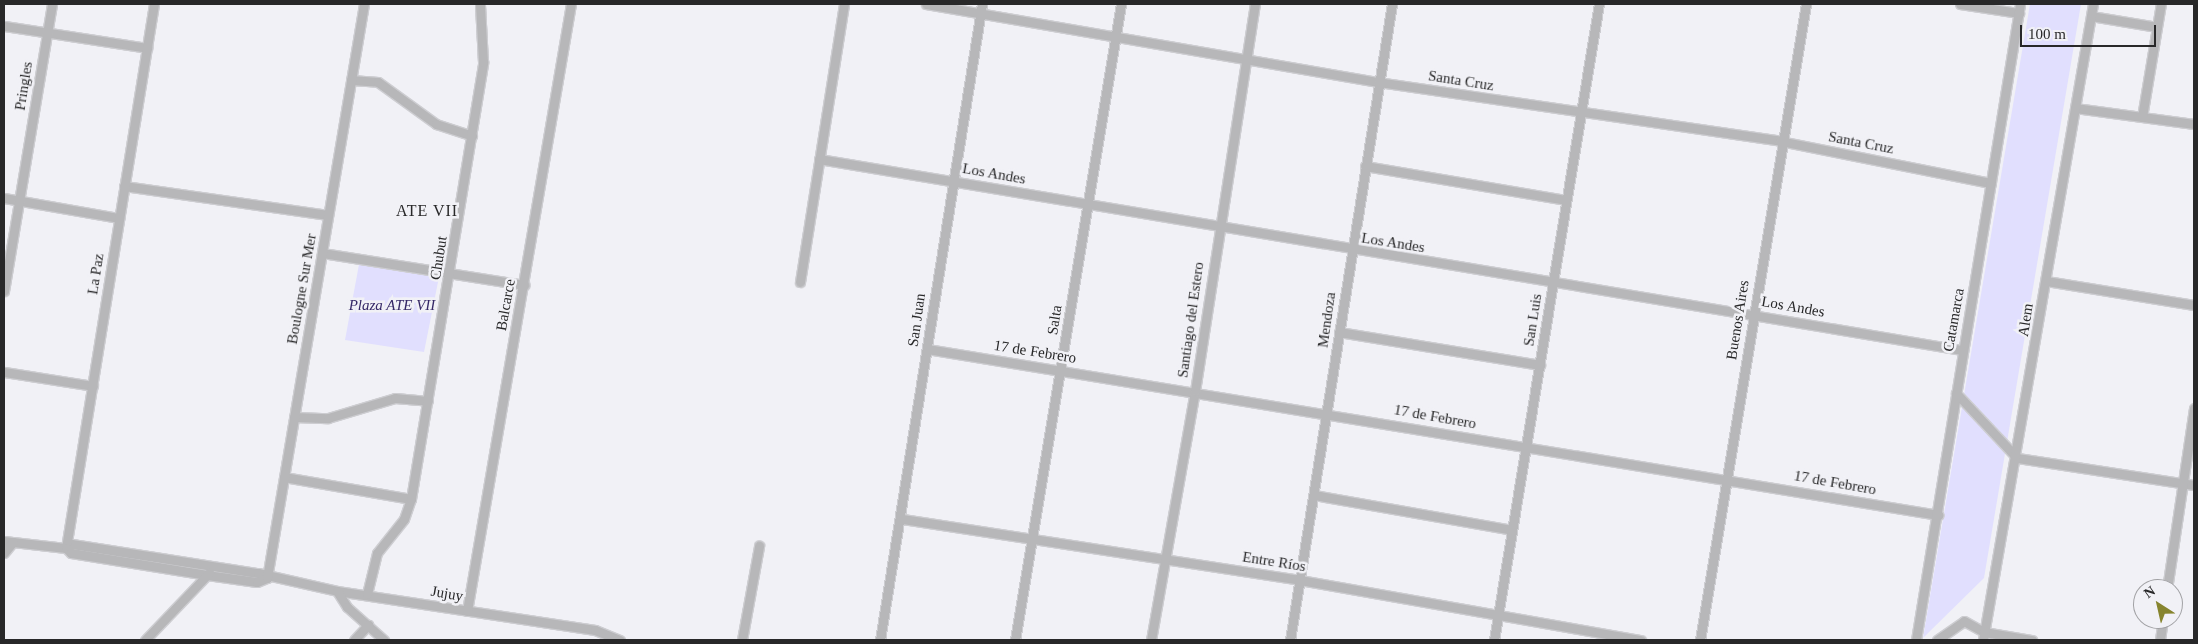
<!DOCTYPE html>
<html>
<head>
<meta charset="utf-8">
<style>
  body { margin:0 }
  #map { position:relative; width:2198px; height:644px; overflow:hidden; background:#f1f1f6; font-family:Georgia,serif }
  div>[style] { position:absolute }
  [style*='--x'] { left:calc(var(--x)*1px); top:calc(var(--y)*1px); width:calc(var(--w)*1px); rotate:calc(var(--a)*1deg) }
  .green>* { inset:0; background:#e1dffe }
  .roads { filter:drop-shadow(1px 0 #cdcdd1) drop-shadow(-1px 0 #cdcdd1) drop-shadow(0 1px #cdcdd1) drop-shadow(0 -1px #cdcdd1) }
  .minor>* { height:9px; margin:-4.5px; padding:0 4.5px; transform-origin:4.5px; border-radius:4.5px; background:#b7b7b9 }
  span { translate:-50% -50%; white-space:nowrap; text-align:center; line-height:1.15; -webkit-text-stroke:5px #f1f1f6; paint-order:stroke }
  .street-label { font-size:15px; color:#282829 }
  .park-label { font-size:15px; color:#352867; font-style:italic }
  .neighbourhood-label { font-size:16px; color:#282829; letter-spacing:1px }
  .frame { position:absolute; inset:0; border:5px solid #282829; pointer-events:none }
  .north { position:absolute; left:2133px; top:579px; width:50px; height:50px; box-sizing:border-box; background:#f1f1f6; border:1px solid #a1a1a4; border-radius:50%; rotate:325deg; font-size:14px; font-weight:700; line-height:20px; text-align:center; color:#282829 }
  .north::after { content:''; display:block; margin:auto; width:18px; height:22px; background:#86842e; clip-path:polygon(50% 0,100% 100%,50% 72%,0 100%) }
  .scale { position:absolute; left:2020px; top:25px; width:136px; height:22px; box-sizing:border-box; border:2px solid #282829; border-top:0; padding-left:6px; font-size:15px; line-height:18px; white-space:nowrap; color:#282829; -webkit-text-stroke:4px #f1f1f6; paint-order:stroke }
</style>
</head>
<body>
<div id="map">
  <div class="green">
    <i style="clip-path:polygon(2030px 4px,2081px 4px,1984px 578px,1923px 638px)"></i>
    <i style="clip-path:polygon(360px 259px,440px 272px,424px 352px,345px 340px)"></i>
  </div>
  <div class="roads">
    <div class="minor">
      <i style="--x:926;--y:4;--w:459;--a:9.8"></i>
      <i style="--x:1378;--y:82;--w:406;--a:8.3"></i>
      <i style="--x:1780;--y:141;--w:215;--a:11.3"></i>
      <i style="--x:1960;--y:4;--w:60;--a:8.7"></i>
      <i style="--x:2091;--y:16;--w:67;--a:9.5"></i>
      <i style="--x:4;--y:26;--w:145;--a:8.7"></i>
      <i style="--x:351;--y:80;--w:27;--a:4"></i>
      <i style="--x:378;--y:82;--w:72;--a:35.9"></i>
      <i style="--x:436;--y:124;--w:38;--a:18"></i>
      <i style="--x:2075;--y:108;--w:120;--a:7.7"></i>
      <i style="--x:2142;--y:117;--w:115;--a:-80.5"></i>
      <i style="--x:819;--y:159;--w:1159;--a:9.49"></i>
      <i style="--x:1365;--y:166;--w:203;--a:9.6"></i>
      <i style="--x:124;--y:186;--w:206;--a:8.1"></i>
      <i style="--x:4;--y:198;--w:117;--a:9.9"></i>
      <i style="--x:322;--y:253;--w:205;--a:9"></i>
      <i style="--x:2046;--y:281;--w:150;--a:9.2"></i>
      <i style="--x:800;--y:282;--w:281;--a:-81"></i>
      <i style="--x:4;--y:291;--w:291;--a:-80.5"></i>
      <i style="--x:1339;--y:332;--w:204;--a:9.3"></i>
      <i style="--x:927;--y:349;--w:1025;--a:9.32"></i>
      <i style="--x:4;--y:372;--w:90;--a:8.9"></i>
      <i style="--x:1956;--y:393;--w:89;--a:46.8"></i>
      <i style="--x:2017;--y:458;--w:179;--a:8.7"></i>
      <i style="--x:294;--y:417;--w:34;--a:2"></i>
      <i style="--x:328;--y:418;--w:70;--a:-16.6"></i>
      <i style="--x:395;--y:398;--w:33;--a:5"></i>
      <i style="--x:284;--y:477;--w:129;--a:9.8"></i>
      <i style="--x:1314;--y:495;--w:201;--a:10"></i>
      <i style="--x:902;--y:519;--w:403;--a:8.7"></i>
      <i style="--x:1300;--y:580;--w:346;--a:10"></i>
      <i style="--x:4;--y:541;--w:62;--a:6.4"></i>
      <i style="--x:66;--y:548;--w:7;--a:-34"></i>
      <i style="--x:72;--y:544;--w:188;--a:8.9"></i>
      <i style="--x:258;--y:573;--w:81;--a:12.8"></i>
      <i style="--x:337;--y:591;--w:261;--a:8.6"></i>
      <i style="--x:595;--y:630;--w:27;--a:22"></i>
      <i style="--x:66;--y:548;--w:551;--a:-80.81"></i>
      <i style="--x:66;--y:548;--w:7;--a:45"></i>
      <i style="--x:71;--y:553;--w:138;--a:9.2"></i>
      <i style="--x:207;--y:575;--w:50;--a:8"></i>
      <i style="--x:257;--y:582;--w:11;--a:-22"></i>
      <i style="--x:4;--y:553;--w:14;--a:-51"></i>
      <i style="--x:267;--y:578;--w:582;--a:-80.41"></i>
      <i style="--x:2167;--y:589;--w:183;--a:-81.5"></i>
      <i style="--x:337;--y:591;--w:19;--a:58"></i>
      <i style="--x:347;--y:607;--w:50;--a:41.7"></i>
      <i style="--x:367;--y:594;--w:42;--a:-76.3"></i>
      <i style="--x:377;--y:553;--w:43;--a:-51.5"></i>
      <i style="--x:404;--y:519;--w:21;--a:-71"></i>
      <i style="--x:411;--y:499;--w:443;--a:-80.6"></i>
      <i style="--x:483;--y:62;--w:58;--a:-93"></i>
      <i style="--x:467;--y:611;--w:616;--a:-80.28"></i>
      <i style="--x:145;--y:640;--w:93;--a:-46.3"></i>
      <i style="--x:354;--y:640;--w:21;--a:-47"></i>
      <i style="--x:742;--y:640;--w:96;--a:-79.7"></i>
      <i style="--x:880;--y:640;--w:644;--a:-80.89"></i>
      <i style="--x:1015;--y:640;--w:645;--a:-80.54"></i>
      <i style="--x:1151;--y:640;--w:253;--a:-80"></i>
      <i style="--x:1195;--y:391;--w:392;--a:-81.2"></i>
      <i style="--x:1290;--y:640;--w:644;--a:-80.89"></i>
      <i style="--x:1494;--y:640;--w:645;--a:-80.63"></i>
      <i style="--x:1700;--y:640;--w:645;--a:-80.54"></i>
      <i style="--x:1916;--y:640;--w:644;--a:-80.71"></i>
      <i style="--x:1937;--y:640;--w:33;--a:-35"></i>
      <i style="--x:1964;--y:621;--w:23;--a:29"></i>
      <i style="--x:1984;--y:632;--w:49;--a:9.5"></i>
      <i style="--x:1983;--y:640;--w:645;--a:-80.19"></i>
      <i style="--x:2160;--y:640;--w:21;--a:-82"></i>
    </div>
  </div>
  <div class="street-label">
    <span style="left:1461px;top:81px;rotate:9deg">Santa Cruz</span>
    <span style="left:24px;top:86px;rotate:-81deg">Pringles</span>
    <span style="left:1861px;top:143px;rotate:11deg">Santa Cruz</span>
    <span style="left:994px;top:174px;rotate:10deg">Los Andes</span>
    <span style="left:1393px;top:243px;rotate:9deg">Los Andes</span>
    <span style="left:439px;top:258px;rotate:-81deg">Chubut</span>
    <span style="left:96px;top:274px;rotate:-81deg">La Paz</span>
    <span style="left:302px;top:289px;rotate:-80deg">Boulogne Sur Mer</span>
    <span style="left:506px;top:305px;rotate:-80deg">Balcarce</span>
    <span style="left:1793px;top:307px;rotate:10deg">Los Andes</span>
    <span style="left:917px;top:320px;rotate:-82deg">San Juan</span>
    <span style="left:1055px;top:320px;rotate:-81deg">Salta</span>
    <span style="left:1191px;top:320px;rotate:-82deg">Santiago del Estero</span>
    <span style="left:1327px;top:320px;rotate:-82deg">Mendoza</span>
    <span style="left:1533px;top:320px;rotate:-81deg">San Luis</span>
    <span style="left:1738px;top:320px;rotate:-81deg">Buenos Aires</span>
    <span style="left:1954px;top:320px;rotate:-80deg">Catamarca</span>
    <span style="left:2026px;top:320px;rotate:-81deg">Alem</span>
    <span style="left:1035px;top:352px;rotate:9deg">17 de Febrero</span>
    <span style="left:1435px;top:417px;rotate:10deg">17 de Febrero</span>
    <span style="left:1835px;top:483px;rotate:10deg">17 de Febrero</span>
    <span style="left:1274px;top:562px;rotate:9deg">Entre Ríos</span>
    <span style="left:447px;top:594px;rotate:10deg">Jujuy</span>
  </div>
  <div class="park-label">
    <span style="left:392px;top:306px">Plaza ATE VII</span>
  </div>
  <div class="neighbourhood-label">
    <span style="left:427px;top:211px">ATE VII</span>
  </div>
  <div class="frame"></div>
  <div class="north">N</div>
  <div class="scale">100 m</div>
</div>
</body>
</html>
